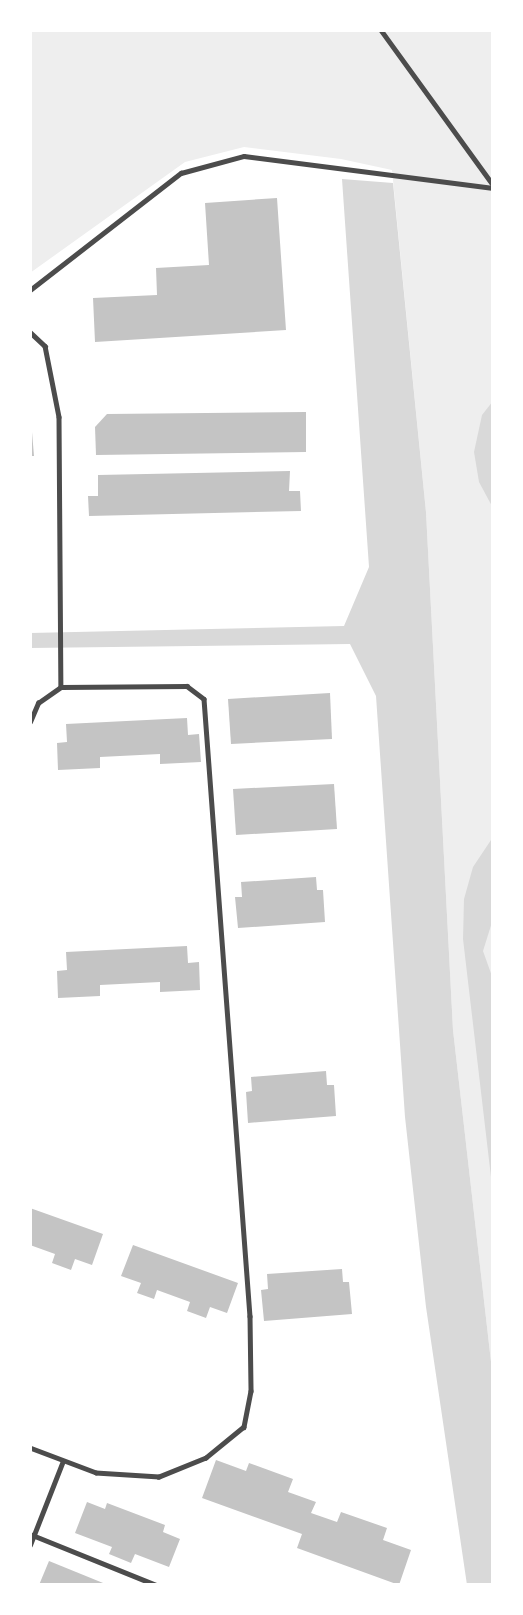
<!DOCTYPE html>
<html>
<head>
<meta charset="utf-8">
<style>
  body { margin:0 }
  #map { position:relative; width:523px; height:1615px; overflow:hidden; background:#fff; font-family:"Archivo Narrow",sans-serif }
  div>[style] { position:absolute }
  [style*='--x'] { left:calc(var(--x)*1px); top:calc(var(--y)*1px); width:calc(var(--w)*1px); rotate:calc(var(--a)*1deg) }
  .green>* { inset:0; background:#eee }
  .water>* { inset:0; background:#d9d9d9 }
  .building>* { inset:0; background:#c4c4c4 }
  .service>* { height:4.5px; margin:-2.25px; padding:0 2.25px; transform-origin:2.25px; border-radius:2.25px; background:#4c4c4c }
  span { translate:-50% -50%; white-space:nowrap; text-align:center; line-height:1.15; -webkit-text-stroke:6px #fff; paint-order:stroke }
  .frame { position:absolute; inset:0; border:32px solid #fff; pointer-events:none }
</style>
</head>
<body>
<div id="map">
  <div class="green">
    <i style="clip-path:polygon(30px 30px,493px 30px,493px 1379px,453px 1030px,426px 512px,392px 170px,341px 159px,244px 147px,185px 162px,30px 273px)"></i>
  </div>
  <div class="water">
    <i style="clip-path:polygon(342px 179px,393px 183px,426px 512px,453px 1030px,493px 1379px,493px 1585px,467px 1585px,426px 1307px,405px 1117px,376px 696px,350px 644px,30px 648px,30px 633px,344px 626px,369px 567px)"></i>
    <i style="clip-path:polygon(493px 401px,493px 508px,479px 482px,474px 452px,482px 415px)"></i>
    <i style="clip-path:polygon(493px 837px,493px 919px,483px 951px,493px 979px,493px 1194px,463px 939px,464px 899px,473px 867px)"></i>
  </div>
  <div class="building">
    <i style="clip-path:polygon(277px 198px,286px 330px,95px 342px,93px 298px,157px 295px,156px 268px,209px 265px,205px 203px)"></i>
    <i style="clip-path:polygon(306px 412px,306px 452px,96px 455px,95px 427px,107px 414px)"></i>
    <i style="clip-path:polygon(30px 432px,32px 432px,34px 456px,30px 456px)"></i>
    <i style="clip-path:polygon(290px 471px,289px 491px,300px 491px,301px 511px,89px 516px,88px 496px,98px 496px,98px 475px)"></i>
    <i style="clip-path:polygon(330px 693px,332px 739px,231px 744px,228px 699px)"></i>
    <i style="clip-path:polygon(187px 718px,188px 735px,199px 734px,201px 762px,160px 764px,160px 754px,100px 757px,100px 768px,58px 770px,57px 743px,67px 742px,66px 724px)"></i>
    <i style="clip-path:polygon(334px 784px,337px 829px,236px 835px,233px 789px)"></i>
    <i style="clip-path:polygon(316px 877px,317px 890px,323px 890px,325px 922px,238px 928px,235px 897px,242px 897px,241px 882px)"></i>
    <i style="clip-path:polygon(187px 946px,188px 963px,199px 962px,200px 990px,160px 992px,160px 982px,100px 985px,100px 996px,58px 998px,57px 971px,67px 970px,66px 952px)"></i>
    <i style="clip-path:polygon(326px 1071px,327px 1085px,334px 1085px,336px 1116px,248px 1123px,246px 1092px,252px 1091px,251px 1077px)"></i>
    <i style="clip-path:polygon(30px 1208px,103px 1234px,92px 1265px,75px 1259px,71px 1270px,52px 1263px,55px 1254px,30px 1245px)"></i>
    <i style="clip-path:polygon(133px 1245px,238px 1283px,227px 1313px,210px 1307px,206px 1318px,187px 1311px,190px 1302px,157px 1290px,154px 1299px,137px 1293px,141px 1283px,121px 1276px)"></i>
    <i style="clip-path:polygon(342px 1269px,343px 1282px,349px 1282px,352px 1314px,264px 1321px,261px 1290px,268px 1289px,267px 1274px)"></i>
    <i style="clip-path:polygon(216px 1460px,246px 1471px,249px 1463px,293px 1479px,288px 1492px,316px 1502px,311px 1513px,337px 1522px,341px 1512px,387px 1528px,383px 1540px,411px 1550px,399px 1585px,297px 1548px,302px 1534px,202px 1498px)"></i>
    <i style="clip-path:polygon(87px 1502px,105px 1509px,107px 1503px,165px 1525px,163px 1532px,180px 1539px,169px 1567px,135px 1554px,131px 1563px,109px 1554px,112px 1547px,75px 1533px)"></i>
    <i style="clip-path:polygon(49px 1561px,108px 1585px,39px 1585px)"></i>
  </div>
  <div class="service">
    <i style="--x:381;--y:30;--w:191;--a:54.1"></i>
    <i style="--x:30;--y:290;--w:191;--a:-37.8"></i>
    <i style="--x:181;--y:173;--w:65;--a:-15.1"></i>
    <i style="--x:244;--y:156;--w:251;--a:7.3"></i>
    <i style="--x:30;--y:332;--w:21;--a:43"></i>
    <i style="--x:45;--y:346;--w:72;--a:78.8"></i>
    <i style="--x:59;--y:417;--w:270;--a:89.6"></i>
    <i style="--x:30;--y:722;--w:21;--a:-67"></i>
    <i style="--x:38;--y:703;--w:28;--a:-35"></i>
    <i style="--x:61;--y:687;--w:126;--a:-0.5"></i>
    <i style="--x:187;--y:686;--w:21;--a:37"></i>
    <i style="--x:204;--y:699;--w:619;--a:85.74"></i>
    <i style="--x:250;--y:1316;--w:75;--a:89.2"></i>
    <i style="--x:251;--y:1391;--w:37;--a:101"></i>
    <i style="--x:244;--y:1427;--w:49;--a:140.8"></i>
    <i style="--x:206;--y:1458;--w:51;--a:158"></i>
    <i style="--x:159;--y:1477;--w:63;--a:-176.4"></i>
    <i style="--x:96;--y:1473;--w:71;--a:-159.3"></i>
    <i style="--x:30;--y:1534;--w:136;--a:22"></i>
    <i style="--x:30;--y:1545;--w:90;--a:-68.6"></i>
  </div>
  <div class="frame"></div>
</div>
</body>
</html>
